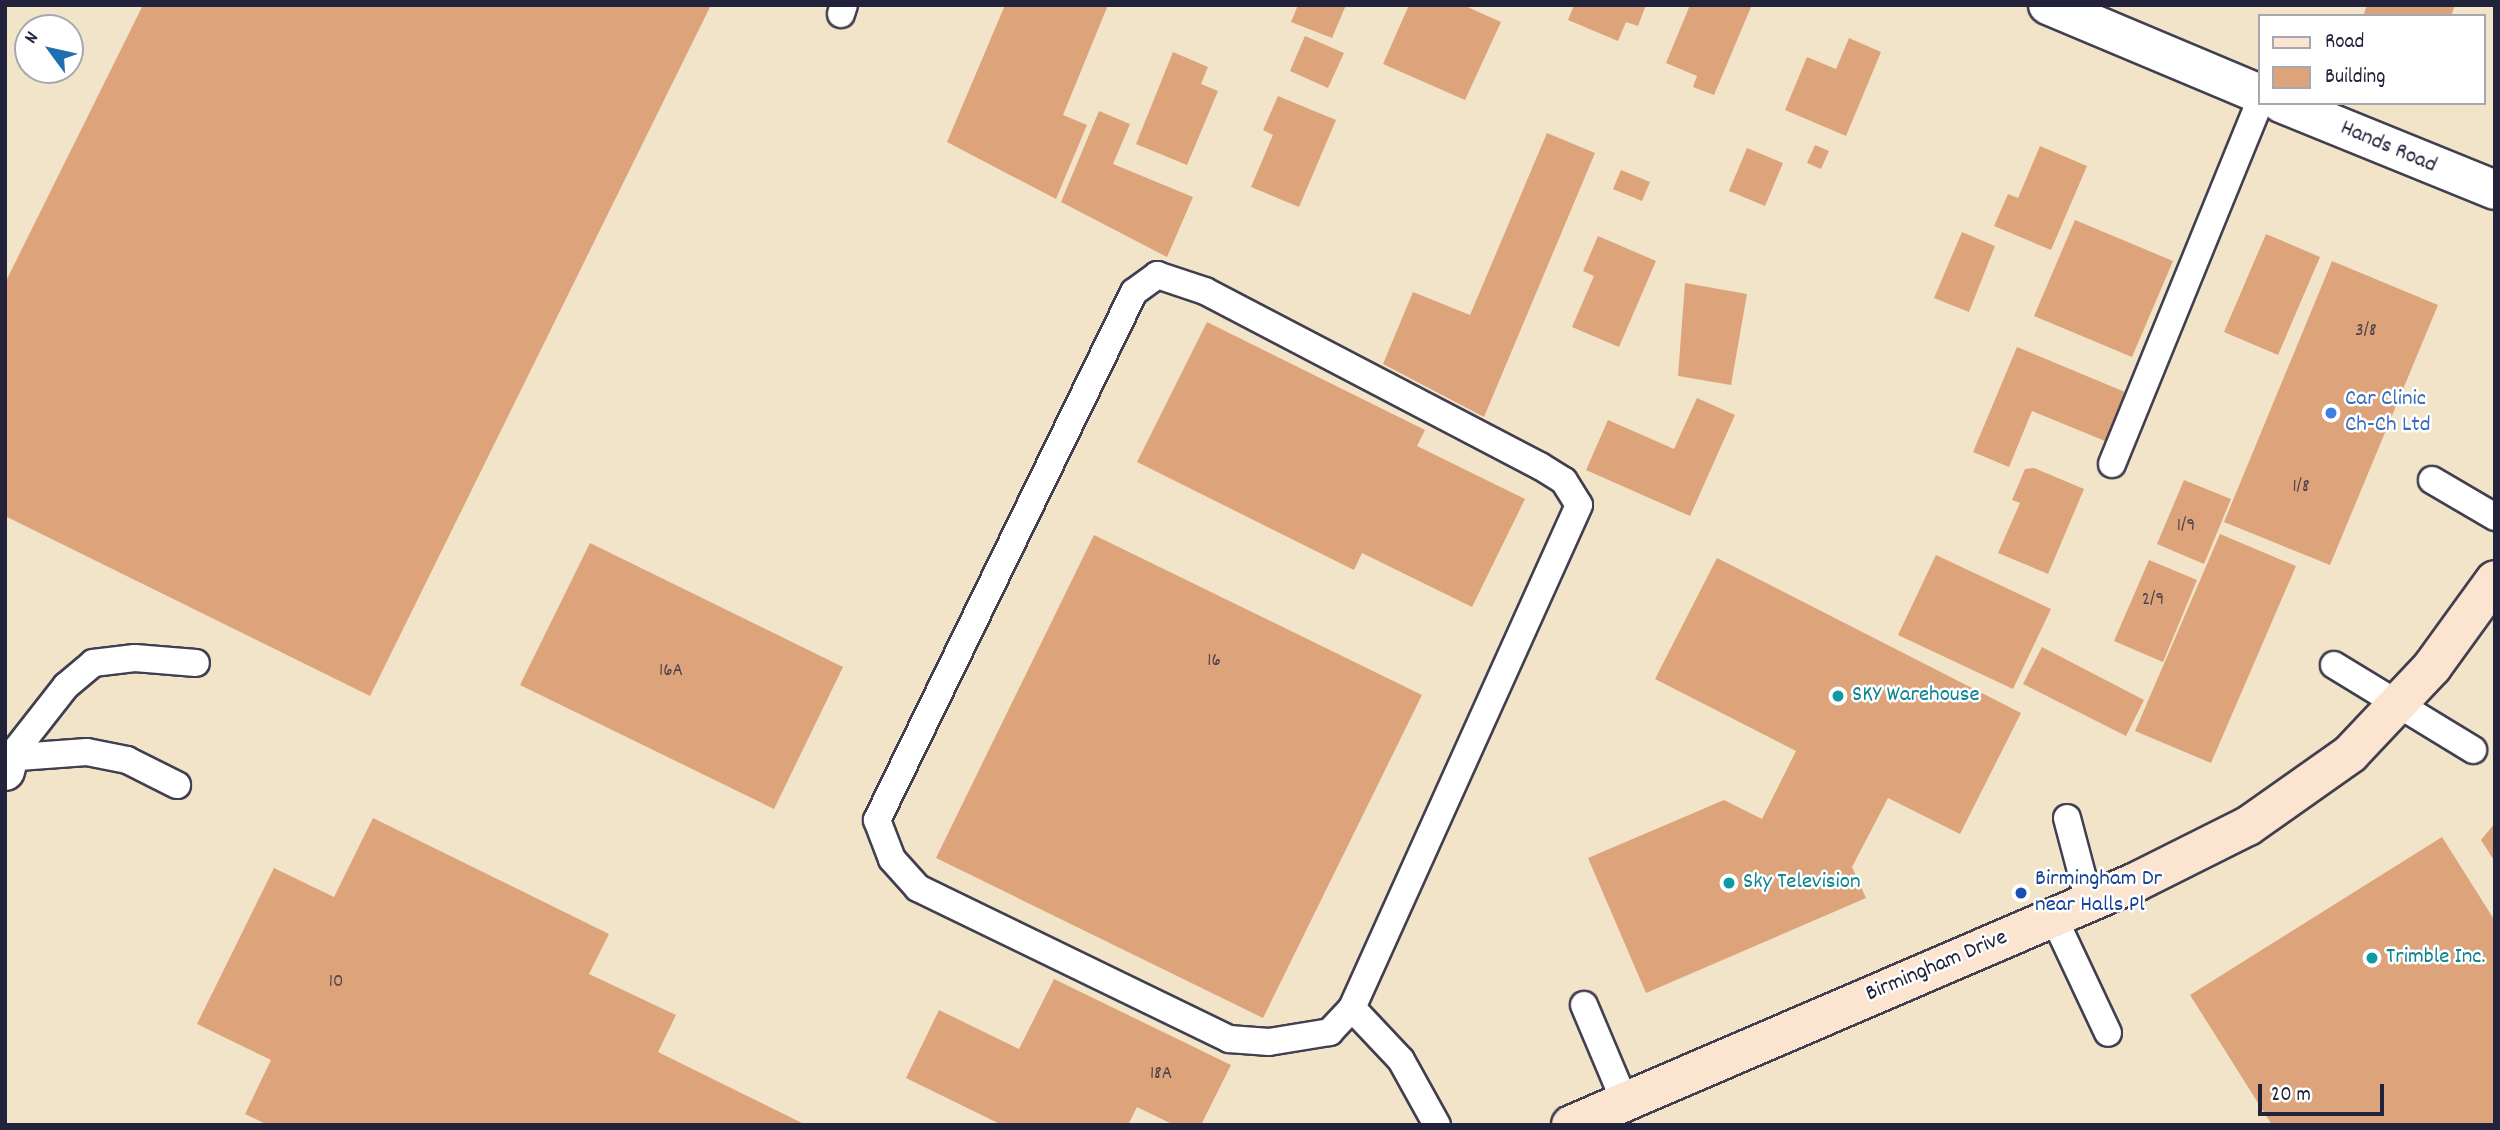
<!DOCTYPE html>
<html>
<head>
<meta charset="utf-8">
<style>
  body { margin:0 }
  #map { position:relative; width:2500px; height:1130px; overflow:hidden; background:#f1e4c9; font-family:Dekko,sans-serif }
  div>[style] { position:absolute }
  [style*='--x'] { left:calc(var(--x)*1px); top:calc(var(--y)*1px); width:calc(var(--w)*1px); rotate:calc(var(--a)*1deg) }
  .building>* { inset:0; background:#dda47b }
  .roads { filter:drop-shadow(2px 0 #413f50) drop-shadow(-2px 0 #413f50) drop-shadow(0 2px #413f50) drop-shadow(0 -2px #413f50) }
  .lane>* { height:26px; margin:-13px; padding:0 13px; transform-origin:13px; border-radius:13px; background:#fff }
  .street>* { height:38px; margin:-19px; padding:0 19px; transform-origin:19px; border-radius:19px; background:#fff }
  .secondary>* { height:38px; margin:-19px; padding:0 19px; transform-origin:19px; border-radius:19px; background:#fce5d0 }
  .dots>* { width:19px; height:19px; translate:-50% -50%; box-sizing:border-box; border:4px solid #fff; border-radius:50% }
  span { translate:-50% -50%; white-space:nowrap; text-align:center; line-height:1.15; -webkit-text-stroke:5px #fff; paint-order:stroke }
  .number-label { font-size:19px; color:#51424b }
  .number-label span { -webkit-text-stroke-width:0 }
  .street-label { font-size:23px; color:#22223b }
  .shop-label { font-size:23px; color:#366cbe }
  .left { translate:0 -50%; text-align:left }
  .culture-label { font-size:23px; color:#0d838f }
  .transit-label { font-size:23px; color:#164399 }
  .frame { position:absolute; inset:0; border:7px solid #22223b; pointer-events:none }
  .legend { position:absolute; left:2258px; top:14px; width:228px; height:91px; box-sizing:border-box; background:#fff; border:2px solid #a7a7b1; margin:0; padding:9px 12px; list-style:none; font-size:21px; color:#22223b }
  .legend li { display:flex; align-items:center; gap:14px; height:35px }
  .legend b { width:35px; border:2px solid #a7a7b1 }
  .north { position:absolute; left:14px; top:14px; width:70px; height:70px; box-sizing:border-box; background:#fff; border:2px solid #a7a7b1; border-radius:50%; rotate:303deg; font-size:19px; font-weight:700; line-height:28px; text-align:center; color:#22223b }
  .north::after { content:''; display:block; margin:auto; width:24px; height:32px; background:#1f6fb2; clip-path:polygon(50% 0,100% 100%,50% 72%,0 100%) }
  .scale { position:absolute; left:2258px; top:1084px; width:126px; height:32px; box-sizing:border-box; border:4px solid #22223b; border-top:0; padding-left:9px; font-size:21px; line-height:24px; white-space:nowrap; color:#22223b; -webkit-text-stroke:5px #fff; paint-order:stroke }
</style>
</head>
<body>
<div id="map">
  <div class="building">
    <i style="clip-path:polygon(143px 5px,711px 5px,370px 696px,5px 516px,5px 283px)"></i>
    <i style="clip-path:polygon(1005px 5px,1108px 5px,1063px 115px,1087px 125px,1056px 199px,947px 142px)"></i>
    <i style="clip-path:polygon(1298px 5px,1346px 5px,1332px 38px,1291px 22px)"></i>
    <i style="clip-path:polygon(1409px 5px,1463px 5px,1501px 22px,1465px 100px,1383px 64px)"></i>
    <i style="clip-path:polygon(1574px 5px,1646px 5px,1638px 26px,1626px 22px,1618px 41px,1568px 20px)"></i>
    <i style="clip-path:polygon(1690px 5px,1751px 7px,1714px 95px,1693px 87px,1697px 76px,1666px 63px)"></i>
    <i style="clip-path:polygon(2367px 5px,2455px 5px,2451px 16px,2363px 16px)"></i>
    <i style="clip-path:polygon(1305px 36px,1344px 53px,1328px 88px,1290px 71px)"></i>
    <i style="clip-path:polygon(1849px 38px,1881px 52px,1846px 136px,1785px 110px,1807px 57px,1836px 69px)"></i>
    <i style="clip-path:polygon(1173px 52px,1208px 67px,1201px 84px,1218px 91px,1187px 165px,1136px 144px)"></i>
    <i style="clip-path:polygon(1278px 96px,1336px 120px,1299px 207px,1251px 187px,1273px 135px,1263px 130px)"></i>
    <i style="clip-path:polygon(1099px 111px,1130px 124px,1113px 164px,1193px 197px,1167px 257px,1061px 202px)"></i>
    <i style="clip-path:polygon(1547px 133px,1595px 153px,1484px 417px,1383px 364px,1413px 292px,1470px 315px)"></i>
    <i style="clip-path:polygon(1815px 145px,1829px 151px,1821px 169px,1807px 163px)"></i>
    <i style="clip-path:polygon(2040px 146px,2087px 166px,2051px 250px,1994px 226px,2008px 194px,2018px 198px)"></i>
    <i style="clip-path:polygon(1747px 148px,1783px 163px,1765px 206px,1729px 191px)"></i>
    <i style="clip-path:polygon(1621px 170px,1650px 182px,1642px 201px,1613px 189px)"></i>
    <i style="clip-path:polygon(2075px 220px,2173px 261px,2132px 357px,2034px 316px)"></i>
    <i style="clip-path:polygon(1962px 232px,1995px 246px,1969px 312px,1934px 298px)"></i>
    <i style="clip-path:polygon(2266px 234px,2320px 257px,2278px 355px,2224px 332px)"></i>
    <i style="clip-path:polygon(1598px 236px,1656px 261px,1619px 347px,1572px 327px,1594px 276px,1583px 271px)"></i>
    <i style="clip-path:polygon(2332px 261px,2438px 305px,2330px 565px,2224px 522px)"></i>
    <i style="clip-path:polygon(1685px 283px,1747px 294px,1731px 385px,1678px 376px)"></i>
    <i style="clip-path:polygon(1207px 322px,1425px 430px,1417px 446px,1525px 499px,1472px 607px,1362px 553px,1354px 570px,1137px 462px)"></i>
    <i style="clip-path:polygon(2017px 347px,2125px 392px,2105px 441px,2032px 411px,2009px 467px,1973px 452px)"></i>
    <i style="clip-path:polygon(1697px 398px,1735px 415px,1690px 516px,1586px 470px,1608px 420px,1674px 449px)"></i>
    <i style="clip-path:polygon(2034px 468px,2084px 489px,2048px 574px,1998px 553px,2020px 503px,2012px 500px,2025px 469px)"></i>
    <i style="clip-path:polygon(2184px 480px,2231px 499px,2204px 564px,2157px 544px)"></i>
    <i style="clip-path:polygon(2220px 534px,2296px 566px,2211px 763px,2135px 731px)"></i>
    <i style="clip-path:polygon(1094px 535px,1422px 695px,1263px 1018px,936px 858px)"></i>
    <i style="clip-path:polygon(590px 543px,843px 667px,774px 809px,520px 685px)"></i>
    <i style="clip-path:polygon(1936px 555px,2051px 609px,2013px 689px,1898px 635px)"></i>
    <i style="clip-path:polygon(1717px 558px,2021px 713px,1960px 834px,1888px 798px,1852px 867px,1866px 898px,1646px 993px,1588px 858px,1724px 800px,1762px 819px,1796px 751px,1655px 679px)"></i>
    <i style="clip-path:polygon(2149px 560px,2197px 580px,2163px 662px,2114px 641px)"></i>
    <i style="clip-path:polygon(2042px 647px,2144px 700px,2126px 736px,2023px 684px)"></i>
    <i style="clip-path:polygon(373px 818px,609px 934px,589px 974px,676px 1015px,658px 1052px,806px 1125px,268px 1125px,245px 1114px,271px 1060px,197px 1024px,274px 868px,334px 897px)"></i>
    <i style="clip-path:polygon(2495px 823px,2495px 862px,2481px 840px)"></i>
    <i style="clip-path:polygon(2442px 837px,2495px 921px,2495px 1125px,2272px 1125px,2190px 995px)"></i>
    <i style="clip-path:polygon(1054px 979px,1231px 1065px,1201px 1125px,1174px 1125px,1137px 1107px,1128px 1125px,1002px 1125px,906px 1078px,939px 1010px,1019px 1049px)"></i>
  </div>
  <div class="roads">
    <div class="lane">
      <i style="--x:841;--y:14;--w:9;--a:-72"></i>
      <i style="--x:2112;--y:464;--w:392;--a:-67.8"></i>
      <i style="--x:2432;--y:480;--w:73;--a:30.4"></i>
      <i style="--x:2334;--y:665;--w:163;--a:31.4"></i>
      <i style="--x:5;--y:758;--w:82;--a:-4.2"></i>
      <i style="--x:87;--y:752;--w:41;--a:11.3"></i>
      <i style="--x:127;--y:760;--w:56;--a:26.6"></i>
      <i style="--x:8;--y:760;--w:94;--a:-51.9"></i>
      <i style="--x:66;--y:686;--w:35;--a:-40"></i>
      <i style="--x:93;--y:663;--w:42;--a:-6.8"></i>
      <i style="--x:135;--y:658;--w:61;--a:4.7"></i>
      <i style="--x:2067;--y:818;--w:86;--a:75.2"></i>
      <i style="--x:2053;--y:916;--w:129;--a:64.8"></i>
      <i style="--x:1584;--y:1005;--w:105;--a:67.1"></i>
      <i style="--x:1352;--y:1008;--w:33;--a:133"></i>
      <i style="--x:1330;--y:1032;--w:62;--a:170.7"></i>
      <i style="--x:1269;--y:1042;--w:40;--a:-175.7"></i>
      <i style="--x:1229;--y:1039;--w:346;--a:-154.1"></i>
      <i style="--x:918;--y:888;--w:39;--a:-132"></i>
      <i style="--x:892;--y:859;--w:42;--a:-111"></i>
      <i style="--x:877;--y:820;--w:587;--a:-64.05"></i>
      <i style="--x:1134;--y:292;--w:29;--a:-36"></i>
      <i style="--x:1157;--y:275;--w:51;--a:18.4"></i>
      <i style="--x:1205;--y:291;--w:378;--a:27.6"></i>
      <i style="--x:1540;--y:466;--w:28;--a:32"></i>
      <i style="--x:1564;--y:481;--w:28;--a:58"></i>
      <i style="--x:1579;--y:505;--w:552;--a:114.29"></i>
      <i style="--x:1352;--y:1008;--w:71;--a:46.7"></i>
      <i style="--x:1401;--y:1060;--w:74;--a:61"></i>
    </div>
    <div class="street">
      <i style="--x:2048;--y:5;--w:230;--a:22.8"></i>
      <i style="--x:2281;--y:103;--w:231;--a:22.1"></i>
      <i style="--x:5;--y:771;--w:11;--a:-75"></i>
    </div>
    <div class="secondary">
      <i style="--x:1571;--y:1125;--w:615;--a:-23.27"></i>
      <i style="--x:2136;--y:882;--w:125;--a:-26.6"></i>
      <i style="--x:2248;--y:826;--w:125;--a:-35.2"></i>
      <i style="--x:2350;--y:754;--w:120;--a:-46.7"></i>
      <i style="--x:2432;--y:667;--w:107;--a:-54.1"></i>
    </div>
  </div>
  <div class="dots">
    <i style="left:2331px;top:413px;background:#3f7fe0"></i>
    <i style="left:1838px;top:696px;background:#0f9aa8"></i>
    <i style="left:1729px;top:883px;background:#0f9aa8"></i>
    <i style="left:2021px;top:893px;background:#1a4fb4"></i>
    <i style="left:2372px;top:958px;background:#0f9aa8"></i>
  </div>
  <div class="number-label">
    <span style="left:2366px;top:332px">3/8</span>
    <span style="left:2301px;top:488px">1/8</span>
    <span style="left:2186px;top:527px">1/9</span>
    <span style="left:2153px;top:601px">2/9</span>
    <span style="left:1214px;top:662px">16</span>
    <span style="left:671px;top:672px">16A</span>
    <span style="left:336px;top:983px">10</span>
    <span style="left:1161px;top:1075px">18A</span>
  </div>
  <div class="street-label">
    <span style="left:2388px;top:148px;rotate:23deg">Hands Road</span>
    <span style="left:1937px;top:967px;rotate:-23deg">Birmingham Drive</span>
  </div>
  <div class="shop-label">
    <span class="left" style="left:2345px;top:413px">Car Clinic<br>Ch-Ch Ltd</span>
  </div>
  <div class="culture-label">
    <span class="left" style="left:1852px;top:696px">SKY Warehouse</span>
    <span class="left" style="left:1743px;top:883px">Sky Television</span>
    <span class="left" style="left:2386px;top:958px">Trimble Inc.</span>
  </div>
  <div class="transit-label">
    <span class="left" style="left:2035px;top:893px">Birmingham Dr<br>near Halls Pl</span>
  </div>
  <div class="frame"></div>
  <ul class="legend">
  <li><b style="height:9px;background:#fce5d0"></b>Road</li>
  <li><b style="height:19px;background:#dda47b"></b>Building</li>
  </ul>
  <div class="north">N</div>
  <div class="scale">20 m</div>
</div>
</body>
</html>
